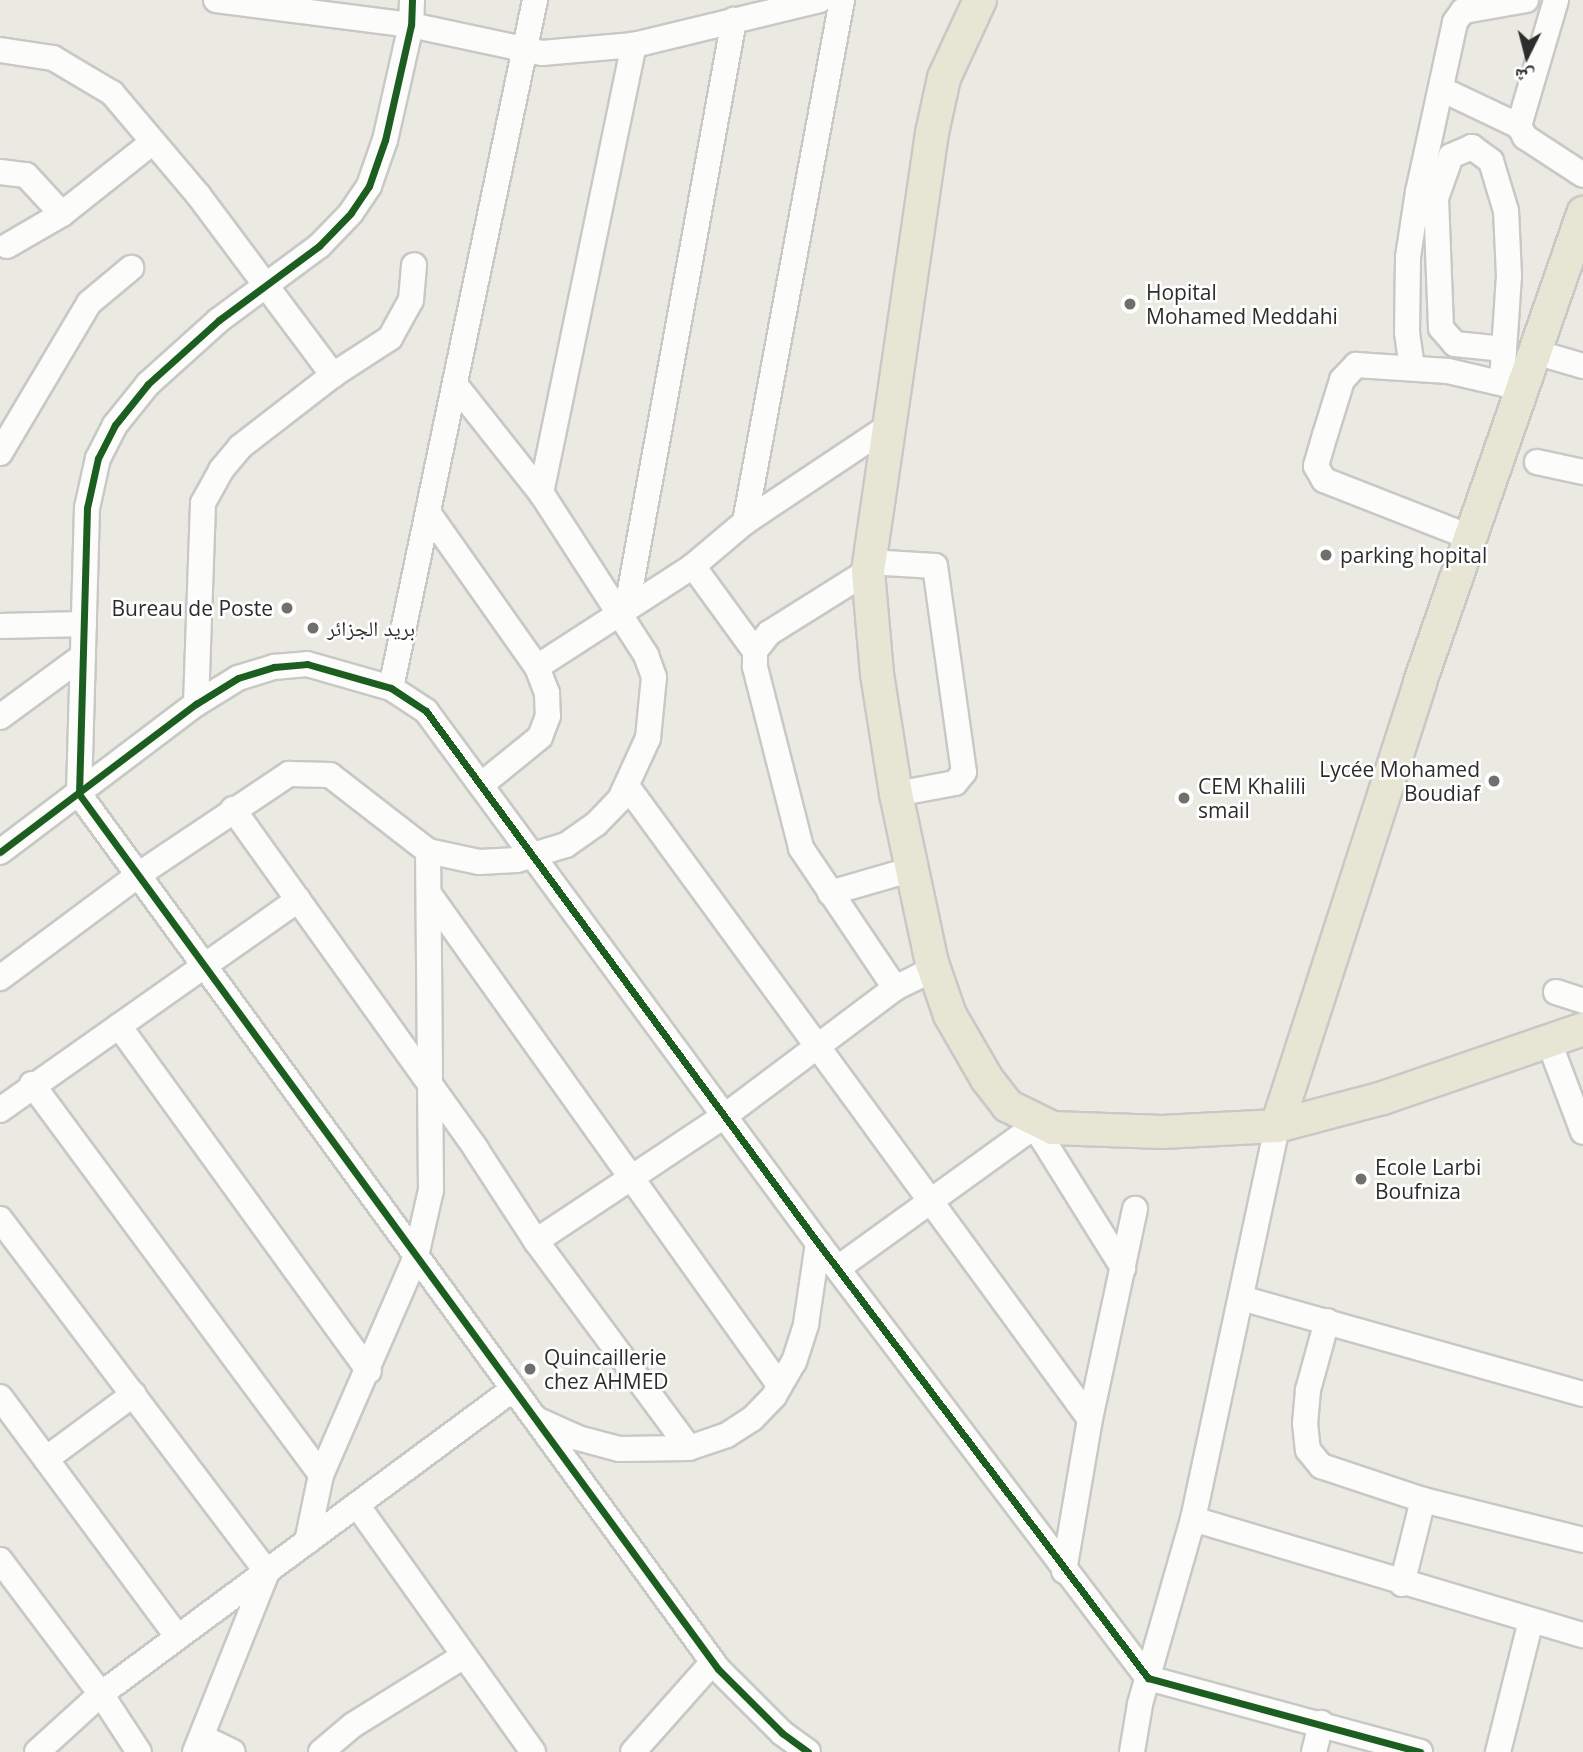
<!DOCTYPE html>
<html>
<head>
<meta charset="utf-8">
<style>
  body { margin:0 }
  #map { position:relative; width:1583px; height:1752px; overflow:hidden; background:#eae9e2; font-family:"Open Sans","Noto Naskh Arabic",sans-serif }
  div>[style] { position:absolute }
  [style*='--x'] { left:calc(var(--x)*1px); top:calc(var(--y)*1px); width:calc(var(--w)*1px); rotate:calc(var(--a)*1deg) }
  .roads { filter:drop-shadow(2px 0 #c8c8c7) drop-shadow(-2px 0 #c8c8c7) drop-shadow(0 2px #c8c8c7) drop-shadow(0 -2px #c8c8c7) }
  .minor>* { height:24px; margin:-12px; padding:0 12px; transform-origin:12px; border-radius:12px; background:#fcfcfb }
  .major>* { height:32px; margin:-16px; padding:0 16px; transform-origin:16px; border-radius:16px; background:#e7e6d5 }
  .cycleway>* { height:7px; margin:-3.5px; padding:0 3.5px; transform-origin:3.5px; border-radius:3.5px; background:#1b5e20 }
  .dots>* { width:19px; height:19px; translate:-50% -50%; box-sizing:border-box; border:4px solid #fff; border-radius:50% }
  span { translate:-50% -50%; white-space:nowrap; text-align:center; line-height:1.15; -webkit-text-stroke:5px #fff; paint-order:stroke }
  .poi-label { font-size:21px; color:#2d2d2d }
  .left { translate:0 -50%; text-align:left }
  .right { translate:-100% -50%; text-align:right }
  .north { position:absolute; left:1492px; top:21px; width:70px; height:70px; -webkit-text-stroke:5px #fff; paint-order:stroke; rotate:186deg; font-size:19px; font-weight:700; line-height:28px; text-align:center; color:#2d2d2d }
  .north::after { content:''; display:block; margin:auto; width:24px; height:32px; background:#2d2d2d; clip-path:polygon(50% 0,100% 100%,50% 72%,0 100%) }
</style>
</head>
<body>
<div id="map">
  <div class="roads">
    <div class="minor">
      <i style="--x:216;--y:0;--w:197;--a:7.3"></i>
      <i style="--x:411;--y:25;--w:134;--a:12.1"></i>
      <i style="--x:542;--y:53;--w:92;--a:-5"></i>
      <i style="--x:634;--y:45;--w:191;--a:-13.6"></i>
      <i style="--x:412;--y:0;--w:25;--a:92"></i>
      <i style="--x:411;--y:25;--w:118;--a:102.7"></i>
      <i style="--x:385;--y:140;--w:49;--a:109.2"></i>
      <i style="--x:369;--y:186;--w:32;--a:124"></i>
      <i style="--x:351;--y:213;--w:46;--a:134.1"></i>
      <i style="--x:319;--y:246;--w:124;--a:143.5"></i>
      <i style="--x:219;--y:320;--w:96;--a:138"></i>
      <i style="--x:148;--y:384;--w:53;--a:128.8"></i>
      <i style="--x:115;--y:425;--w:37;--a:117"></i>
      <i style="--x:98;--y:458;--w:51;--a:102.4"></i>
      <i style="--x:87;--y:508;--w:286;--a:91.6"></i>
      <i style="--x:79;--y:794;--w:1083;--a:53.86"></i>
      <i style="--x:718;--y:1669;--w:91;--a:45"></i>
      <i style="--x:782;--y:1733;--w:32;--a:36"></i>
      <i style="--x:1556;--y:0;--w:131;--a:106.4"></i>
      <i style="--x:1519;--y:126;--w:13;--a:61"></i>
      <i style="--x:1525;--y:137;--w:69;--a:33.2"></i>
      <i style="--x:0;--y:50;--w:54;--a:8.6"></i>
      <i style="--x:53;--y:58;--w:69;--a:30.7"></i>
      <i style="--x:112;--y:93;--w:135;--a:49.8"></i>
      <i style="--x:199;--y:196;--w:224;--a:53.2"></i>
      <i style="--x:1441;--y:89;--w:86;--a:25.4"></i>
      <i style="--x:0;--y:172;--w:26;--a:7"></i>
      <i style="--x:26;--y:175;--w:53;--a:47.3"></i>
      <i style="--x:7;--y:246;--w:64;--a:-30.2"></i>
      <i style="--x:62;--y:214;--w:116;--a:-38.4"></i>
      <i style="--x:1535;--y:352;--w:50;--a:16.3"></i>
      <i style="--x:1412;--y:368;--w:36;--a:-98"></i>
      <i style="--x:1407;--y:332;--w:75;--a:-89.2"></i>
      <i style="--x:1408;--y:257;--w:66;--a:-81.3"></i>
      <i style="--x:1418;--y:192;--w:174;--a:-77.7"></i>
      <i style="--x:1455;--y:22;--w:14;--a:-54"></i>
      <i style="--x:1463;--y:11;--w:64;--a:-9.9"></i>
      <i style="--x:1502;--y:381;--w:105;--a:-86.2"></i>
      <i style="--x:1509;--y:276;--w:65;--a:-92.6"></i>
      <i style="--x:1506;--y:211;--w:52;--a:-106.7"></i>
      <i style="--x:1491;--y:161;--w:24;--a:-144"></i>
      <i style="--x:1472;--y:147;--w:23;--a:157"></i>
      <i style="--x:1451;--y:156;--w:45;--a:109.7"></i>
      <i style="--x:1436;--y:198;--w:130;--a:87.8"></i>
      <i style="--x:1441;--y:328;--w:21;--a:49"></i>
      <i style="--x:1455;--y:344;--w:49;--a:5.8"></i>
      <i style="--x:0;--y:453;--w:174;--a:-59.3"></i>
      <i style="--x:89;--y:303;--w:55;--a:-39.8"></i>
      <i style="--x:1537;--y:462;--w:47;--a:12.3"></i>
      <i style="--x:541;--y:493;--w:458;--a:-78.3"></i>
      <i style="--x:429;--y:514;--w:187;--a:54.8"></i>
      <i style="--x:537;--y:667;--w:28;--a:69"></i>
      <i style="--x:547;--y:693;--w:23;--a:88"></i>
      <i style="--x:548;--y:716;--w:22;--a:111"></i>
      <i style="--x:540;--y:737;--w:76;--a:140.9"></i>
      <i style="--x:745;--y:522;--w:531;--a:-79.47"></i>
      <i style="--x:1472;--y:538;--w:159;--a:-158.6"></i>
      <i style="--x:1324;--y:480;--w:16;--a:-120"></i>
      <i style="--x:1316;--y:466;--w:32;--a:-74"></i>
      <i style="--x:1325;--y:435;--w:58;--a:-72.8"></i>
      <i style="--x:1342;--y:380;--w:21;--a:-47"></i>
      <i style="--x:1356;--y:365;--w:92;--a:3.7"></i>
      <i style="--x:1448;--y:371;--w:71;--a:13.1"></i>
      <i style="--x:869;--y:562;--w:66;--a:3.5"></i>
      <i style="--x:935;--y:566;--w:208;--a:82"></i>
      <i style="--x:964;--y:772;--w:14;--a:129"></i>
      <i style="--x:955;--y:783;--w:60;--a:169.4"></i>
      <i style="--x:693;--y:566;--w:105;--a:53.9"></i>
      <i style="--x:868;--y:571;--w:117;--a:147.9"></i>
      <i style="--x:769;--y:633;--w:23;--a:128"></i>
      <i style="--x:755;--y:651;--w:16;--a:90"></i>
      <i style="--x:755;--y:667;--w:187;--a:75.7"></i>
      <i style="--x:801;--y:848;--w:169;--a:56.1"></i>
      <i style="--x:627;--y:607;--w:597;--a:-79.67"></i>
      <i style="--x:0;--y:626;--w:84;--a:-1.4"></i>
      <i style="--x:537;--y:667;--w:186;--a:-32.9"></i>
      <i style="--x:693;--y:566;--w:68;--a:-40.2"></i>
      <i style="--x:745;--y:522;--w:177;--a:-33.7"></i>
      <i style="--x:391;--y:688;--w:703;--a:-78.18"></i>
      <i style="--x:196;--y:704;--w:201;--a:-88"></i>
      <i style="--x:203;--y:503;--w:38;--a:-61"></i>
      <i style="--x:221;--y:470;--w:30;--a:-50"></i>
      <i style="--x:240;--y:447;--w:118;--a:-37.7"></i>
      <i style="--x:333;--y:375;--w:68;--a:-33"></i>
      <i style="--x:390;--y:338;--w:43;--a:-61.1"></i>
      <i style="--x:411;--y:300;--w:35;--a:-85"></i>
      <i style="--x:0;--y:717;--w:103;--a:-36.3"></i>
      <i style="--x:627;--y:786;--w:784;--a:53.82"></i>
      <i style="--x:233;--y:809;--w:418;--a:54.4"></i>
      <i style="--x:476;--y:1149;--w:110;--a:56.9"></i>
      <i style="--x:536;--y:1241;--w:257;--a:53.5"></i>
      <i style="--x:0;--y:852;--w:246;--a:-37.1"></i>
      <i style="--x:196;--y:704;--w:49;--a:-31.8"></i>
      <i style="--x:238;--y:678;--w:38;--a:-17"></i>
      <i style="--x:274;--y:667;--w:33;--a:-5"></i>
      <i style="--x:307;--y:664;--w:87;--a:15.9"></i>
      <i style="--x:391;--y:688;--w:42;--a:33.3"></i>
      <i style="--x:426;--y:711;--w:661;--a:53.62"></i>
      <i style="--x:818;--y:1243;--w:546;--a:52.82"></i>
      <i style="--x:1148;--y:1678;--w:282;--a:15.2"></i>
      <i style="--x:830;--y:893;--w:86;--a:-16.1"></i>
      <i style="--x:429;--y:894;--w:604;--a:54.5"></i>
      <i style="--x:0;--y:978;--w:172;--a:-36.7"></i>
      <i style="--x:138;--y:875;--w:182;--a:-33.8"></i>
      <i style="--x:289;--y:774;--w:41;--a:1.4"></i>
      <i style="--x:330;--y:775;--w:124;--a:37.8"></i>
      <i style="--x:428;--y:851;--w:52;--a:12.2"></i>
      <i style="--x:479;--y:862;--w:38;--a:-3"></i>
      <i style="--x:517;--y:860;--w:51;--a:-17"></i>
      <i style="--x:566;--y:845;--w:37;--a:-35"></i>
      <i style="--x:596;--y:824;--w:35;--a:-46"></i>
      <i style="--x:620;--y:799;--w:67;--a:-65.3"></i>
      <i style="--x:648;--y:738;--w:61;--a:-84.4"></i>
      <i style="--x:654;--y:677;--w:23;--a:-110"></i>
      <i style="--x:646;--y:655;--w:193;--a:-122.9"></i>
      <i style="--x:541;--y:493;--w:135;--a:-128.4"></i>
      <i style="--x:1556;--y:992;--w:28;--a:18"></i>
      <i style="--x:119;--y:1026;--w:426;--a:54.1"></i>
      <i style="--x:1549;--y:1042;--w:96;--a:69.3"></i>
      <i style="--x:32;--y:1084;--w:486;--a:53.5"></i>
      <i style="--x:0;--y:1110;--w:365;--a:-35.2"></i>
      <i style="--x:1030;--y:1119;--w:176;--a:58"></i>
      <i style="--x:0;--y:1219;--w:443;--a:52.9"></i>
      <i style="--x:267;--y:1572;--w:194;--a:111.8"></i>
      <i style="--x:536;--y:1241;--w:228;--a:-33.6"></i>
      <i style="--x:726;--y:1115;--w:211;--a:-36.9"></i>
      <i style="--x:895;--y:988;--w:43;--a:-26"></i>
      <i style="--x:838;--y:1268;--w:243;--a:-35.8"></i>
      <i style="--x:1241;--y:1298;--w:355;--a:15.7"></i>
      <i style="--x:1327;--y:1321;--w:72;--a:105.4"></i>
      <i style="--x:1308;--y:1390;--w:33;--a:95"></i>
      <i style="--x:1305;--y:1423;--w:27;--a:84"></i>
      <i style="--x:1308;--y:1450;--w:21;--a:51"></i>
      <i style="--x:1321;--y:1466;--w:108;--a:18.4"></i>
      <i style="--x:1423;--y:1500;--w:165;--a:14"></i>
      <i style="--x:0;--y:1397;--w:296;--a:53.5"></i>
      <i style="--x:538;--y:1420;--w:44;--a:24.2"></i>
      <i style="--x:578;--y:1438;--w:42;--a:15"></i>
      <i style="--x:619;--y:1449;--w:70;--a:-0.8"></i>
      <i style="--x:689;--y:1448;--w:40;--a:-18.9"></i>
      <i style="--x:727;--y:1435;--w:30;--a:-33"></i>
      <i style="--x:752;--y:1419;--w:32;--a:-46"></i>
      <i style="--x:774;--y:1396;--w:39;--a:-60"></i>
      <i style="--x:794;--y:1362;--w:40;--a:-72"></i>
      <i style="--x:806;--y:1324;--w:82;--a:-81.6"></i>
      <i style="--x:46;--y:1459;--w:109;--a:-36.5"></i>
      <i style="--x:357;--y:1505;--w:303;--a:54.5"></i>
      <i style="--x:1193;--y:1519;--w:407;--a:16.6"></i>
      <i style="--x:307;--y:1542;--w:68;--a:-78.2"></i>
      <i style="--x:321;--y:1475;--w:239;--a:-66.5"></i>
      <i style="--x:416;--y:1256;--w:68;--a:-77.2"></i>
      <i style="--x:431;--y:1190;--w:339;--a:-90.5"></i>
      <i style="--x:0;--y:1560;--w:168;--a:53"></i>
      <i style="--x:101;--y:1694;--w:511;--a:-36.49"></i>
      <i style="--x:1064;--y:1571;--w:154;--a:-80.3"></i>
      <i style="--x:1090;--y:1419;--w:215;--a:-77.9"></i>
      <i style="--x:1402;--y:1584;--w:87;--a:-76"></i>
      <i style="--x:202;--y:1737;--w:34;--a:26"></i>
      <i style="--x:37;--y:1752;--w:86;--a:-42.2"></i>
      <i style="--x:101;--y:1694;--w:69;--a:56.8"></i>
      <i style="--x:321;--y:1752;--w:42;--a:-40.2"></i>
      <i style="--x:353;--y:1725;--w:131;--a:-31.9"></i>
      <i style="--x:633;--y:1752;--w:120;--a:-48.4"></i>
      <i style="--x:1132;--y:1752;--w:49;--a:-80.5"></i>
      <i style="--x:1140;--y:1704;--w:192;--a:-74"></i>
      <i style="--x:1193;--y:1519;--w:402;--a:-77.9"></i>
      <i style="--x:1314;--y:1752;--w:30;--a:-76"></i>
      <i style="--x:1498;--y:1752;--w:135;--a:-75.9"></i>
    </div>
    <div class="major">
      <i style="--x:980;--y:0;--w:86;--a:114.8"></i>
      <i style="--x:944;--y:78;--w:56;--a:102.3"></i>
      <i style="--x:932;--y:133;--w:443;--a:98.3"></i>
      <i style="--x:868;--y:571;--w:103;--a:85"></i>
      <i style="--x:877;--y:674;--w:121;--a:81"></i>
      <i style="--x:896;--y:794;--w:173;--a:78"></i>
      <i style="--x:932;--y:963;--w:55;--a:70.9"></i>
      <i style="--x:950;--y:1015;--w:74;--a:60"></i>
      <i style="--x:987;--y:1079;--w:34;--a:52"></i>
      <i style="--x:1008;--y:1106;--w:50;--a:26.1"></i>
      <i style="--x:1053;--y:1128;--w:109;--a:2.1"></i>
      <i style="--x:1162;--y:1132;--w:115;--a:-3"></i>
      <i style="--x:1277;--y:1126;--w:110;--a:-14.8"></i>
      <i style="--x:1383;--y:1098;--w:212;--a:-19"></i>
      <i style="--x:1277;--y:1126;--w:466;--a:-72.1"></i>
      <i style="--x:1420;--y:682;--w:497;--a:-70.8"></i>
    </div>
  </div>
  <div class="cycleway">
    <i style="--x:412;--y:0;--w:25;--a:92"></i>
    <i style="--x:411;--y:25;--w:118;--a:102.7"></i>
    <i style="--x:385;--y:140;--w:49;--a:109.2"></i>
    <i style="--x:369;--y:186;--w:32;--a:124"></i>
    <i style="--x:351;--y:213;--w:46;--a:134.1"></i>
    <i style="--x:319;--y:246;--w:124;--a:143.5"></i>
    <i style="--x:219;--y:320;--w:96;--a:138"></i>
    <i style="--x:148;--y:384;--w:53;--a:128.8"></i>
    <i style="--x:115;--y:425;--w:37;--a:117"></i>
    <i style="--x:98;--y:458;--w:51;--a:102.4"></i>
    <i style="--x:87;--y:508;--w:286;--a:91.6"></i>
    <i style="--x:79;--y:794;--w:1083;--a:53.86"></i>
    <i style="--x:718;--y:1669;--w:91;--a:45"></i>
    <i style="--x:782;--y:1733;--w:32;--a:36"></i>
    <i style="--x:0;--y:852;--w:246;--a:-37.1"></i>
    <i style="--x:196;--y:704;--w:49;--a:-31.8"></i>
    <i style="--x:238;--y:678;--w:38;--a:-17"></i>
    <i style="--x:274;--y:667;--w:33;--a:-5"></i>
    <i style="--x:307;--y:664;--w:87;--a:15.9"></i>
    <i style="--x:391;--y:688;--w:42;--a:33.3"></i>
    <i style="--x:426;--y:711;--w:661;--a:53.62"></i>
    <i style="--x:818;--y:1243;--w:546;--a:52.82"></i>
    <i style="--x:1148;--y:1678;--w:282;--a:15.2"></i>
  </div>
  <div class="dots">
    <i style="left:1130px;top:304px;background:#6f6f6c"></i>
    <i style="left:1326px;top:555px;background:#6f6f6c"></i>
    <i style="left:287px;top:608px;background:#6f6f6c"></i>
    <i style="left:313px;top:628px;background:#6f6f6c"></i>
    <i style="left:1494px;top:781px;background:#6f6f6c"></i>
    <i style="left:1184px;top:798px;background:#6f6f6c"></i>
    <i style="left:1361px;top:1179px;background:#6f6f6c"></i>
    <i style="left:530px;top:1369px;background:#6f6f6c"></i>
  </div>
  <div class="poi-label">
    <span class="left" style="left:1146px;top:304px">Hopital<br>Mohamed Meddahi</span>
    <span class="left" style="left:1340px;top:555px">parking hopital</span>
    <span class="right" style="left:273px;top:608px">Bureau de Poste</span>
    <span class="left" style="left:327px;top:628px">بريد الجزائر</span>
    <span class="right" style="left:1480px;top:781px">Lycée Mohamed<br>Boudiaf</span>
    <span class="left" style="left:1198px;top:798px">CEM Khalili<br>smail</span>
    <span class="left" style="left:1375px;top:1179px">Ecole Larbi<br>Boufniza</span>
    <span class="left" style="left:544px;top:1369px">Quincaillerie<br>chez AHMED</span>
  </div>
  <div class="north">ش</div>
</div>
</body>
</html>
